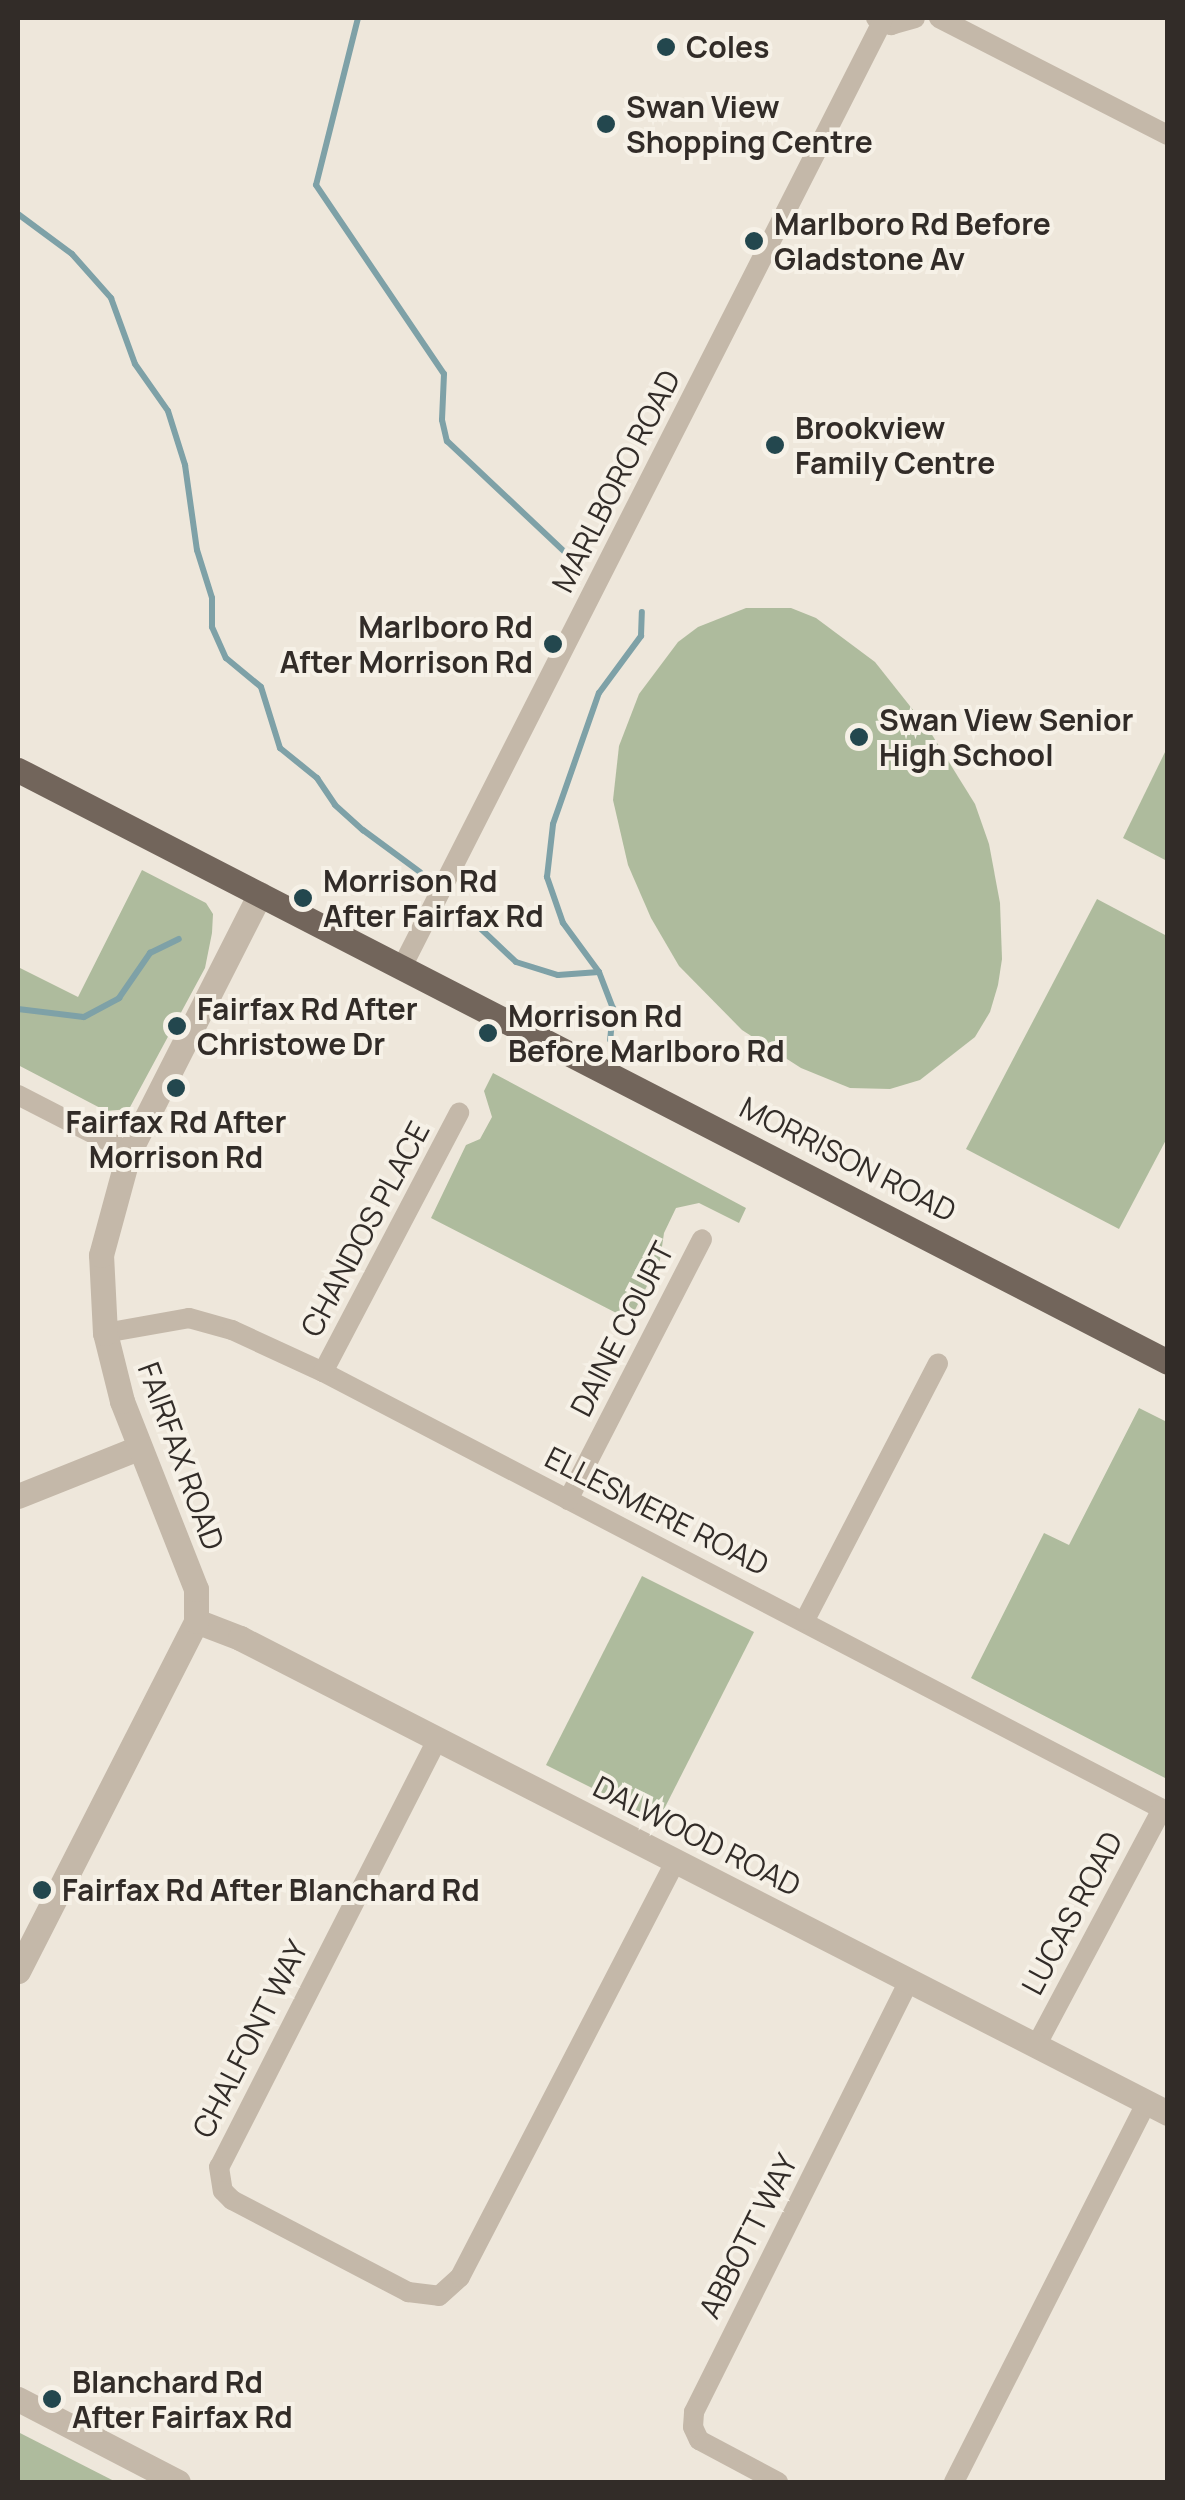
<!DOCTYPE html>
<html>
<head>
<meta charset="utf-8">
<style>
  body { margin:0 }
  #map { position:relative; width:1185px; height:2500px; overflow:hidden; background:#eee7db; font-family:Manrope,sans-serif }
  div>[style] { position:absolute }
  [style*='--x'] { left:calc(var(--x)*1px); top:calc(var(--y)*1px); width:calc(var(--w)*1px); rotate:calc(var(--a)*1deg) }
  .green>* { inset:0; background:#aebb9d }
  .stream>* { height:6px; margin:-3px; padding:0 3px; transform-origin:3px; border-radius:3px; background:#7ea1a7 }
  .minor>* { height:20px; margin:-10px; padding:0 10px; transform-origin:10px; border-radius:10px; background:#c4b8a9 }
  .tertiary>* { height:25px; margin:-12.5px; padding:0 12.5px; transform-origin:12.5px; border-radius:12.5px; background:#c4b8a9 }
  .primary>* { height:25px; margin:-12.5px; padding:0 12.5px; transform-origin:12.5px; border-radius:12.5px; background:#72655b }
  .dots>* { width:28px; height:28px; translate:-50% -50%; box-sizing:border-box; border:5px solid #f6f1e7; border-radius:50% }
  span { translate:-50% -50%; white-space:nowrap; text-align:center; line-height:1.15; -webkit-text-stroke:8px #f6f1e7; paint-order:stroke }
  .poi-label { font-size:30px; color:#322c28; font-weight:700 }
  .left { translate:0 -50%; text-align:left }
  .right { translate:-100% -50%; text-align:right }
  .street-label { font-size:30px; color:#322c28 }
  .frame { position:absolute; inset:0; border:20px solid #322c28; pointer-events:none }
</style>
</head>
<body>
<div id="map">
  <div class="green">
    <i style="clip-path:polygon(746px 608px,791px 608px,816px 618px,875px 662px,929px 730px,975px 804px,989px 844px,1000px 903px,1002px 959px,998px 985px,990px 1012px,975px 1037px,920px 1080px,890px 1089px,850px 1088px,801px 1068px,742px 1030px,679px 966px,651px 918px,628px 865px,613px 800px,619px 746px,639px 694px,678px 642px,698px 627px)"></i>
    <i style="clip-path:polygon(1167px 748px,1167px 861px,1123px 838px)"></i>
    <i style="clip-path:polygon(142px 870px,206px 903px,213px 914px,212px 933px,205px 968px,129px 1109px,106px 1111px,18px 1065px,18px 967px,78px 997px)"></i>
    <i style="clip-path:polygon(1097px 899px,1167px 936px,1167px 1138px,1119px 1229px,966px 1149px)"></i>
    <i style="clip-path:polygon(493px 1073px,746px 1208px,739px 1223px,699px 1203px,676px 1208px,664px 1233px,660px 1260px,630px 1320px,431px 1218px,466px 1145px,480px 1139px,492px 1117px,484px 1091px)"></i>
    <i style="clip-path:polygon(1139px 1408px,1167px 1422px,1167px 1779px,971px 1678px,1044px 1533px,1069px 1545px)"></i>
    <i style="clip-path:polygon(642px 1576px,754px 1632px,658px 1821px,546px 1765px)"></i>
    <i style="clip-path:polygon(18px 2432px,116px 2482px,18px 2482px)"></i>
  </div>
  <div class="stream">
    <i style="--x:358;--y:18;--w:172;--a:104.1"></i>
    <i style="--x:316;--y:185;--w:228;--a:55.9"></i>
    <i style="--x:444;--y:374;--w:46;--a:92.5"></i>
    <i style="--x:442;--y:420;--w:22;--a:77"></i>
    <i style="--x:447;--y:441;--w:166;--a:43.3"></i>
    <i style="--x:18;--y:214;--w:67;--a:36.5"></i>
    <i style="--x:72;--y:254;--w:59;--a:48.4"></i>
    <i style="--x:111;--y:298;--w:70;--a:70"></i>
    <i style="--x:135;--y:364;--w:57;--a:54.9"></i>
    <i style="--x:168;--y:411;--w:57;--a:72.5"></i>
    <i style="--x:185;--y:465;--w:86;--a:82"></i>
    <i style="--x:197;--y:550;--w:50;--a:72.6"></i>
    <i style="--x:212;--y:598;--w:29;--a:90"></i>
    <i style="--x:212;--y:627;--w:34;--a:66"></i>
    <i style="--x:226;--y:658;--w:45;--a:39.6"></i>
    <i style="--x:261;--y:687;--w:64;--a:72.7"></i>
    <i style="--x:280;--y:748;--w:48;--a:39"></i>
    <i style="--x:317;--y:778;--w:32;--a:56"></i>
    <i style="--x:335;--y:805;--w:38;--a:42"></i>
    <i style="--x:363;--y:830;--w:71;--a:36.4"></i>
    <i style="--x:460;--y:909;--w:77;--a:43.4"></i>
    <i style="--x:516;--y:962;--w:44;--a:17.2"></i>
    <i style="--x:558;--y:975;--w:41;--a:-4.2"></i>
    <i style="--x:599;--y:972;--w:39;--a:69"></i>
    <i style="--x:613;--y:1008;--w:32;--a:95"></i>
    <i style="--x:599;--y:972;--w:61;--a:-126.3"></i>
    <i style="--x:563;--y:923;--w:49;--a:-109.2"></i>
    <i style="--x:547;--y:877;--w:53;--a:-83.5"></i>
    <i style="--x:553;--y:824;--w:139;--a:-70.7"></i>
    <i style="--x:599;--y:693;--w:71;--a:-53.6"></i>
    <i style="--x:641;--y:636;--w:24;--a:-88"></i>
    <i style="--x:18;--y:1009;--w:66;--a:6.9"></i>
    <i style="--x:84;--y:1017;--w:40;--a:-28"></i>
    <i style="--x:119;--y:998;--w:55;--a:-55.4"></i>
    <i style="--x:150;--y:953;--w:32;--a:-26"></i>
  </div>
  <div class="minor">
    <i style="--x:876;--y:18;--w:17;--a:25"></i>
    <i style="--x:891;--y:25;--w:25;--a:-16"></i>
    <i style="--x:939;--y:18;--w:257;--a:27.1"></i>
    <i style="--x:402;--y:967;--w:1060;--a:-63.07"></i>
    <i style="--x:18;--y:1095;--w:125;--a:27.2"></i>
    <i style="--x:105;--y:1333;--w:85;--a:-10.1"></i>
    <i style="--x:189;--y:1318;--w:45;--a:15.6"></i>
    <i style="--x:232;--y:1330;--w:100;--a:24.8"></i>
    <i style="--x:323;--y:1372;--w:953;--a:27.51"></i>
    <i style="--x:323;--y:1372;--w:293;--a:-62.3"></i>
    <i style="--x:568;--y:1500;--w:293;--a:-62.8"></i>
    <i style="--x:805;--y:1620;--w:289;--a:-62.6"></i>
    <i style="--x:437;--y:1740;--w:479;--a:117"></i>
    <i style="--x:219;--y:2167;--w:24;--a:81"></i>
    <i style="--x:223;--y:2191;--w:13;--a:45"></i>
    <i style="--x:232;--y:2200;--w:199;--a:27.6"></i>
    <i style="--x:408;--y:2292;--w:31;--a:7"></i>
    <i style="--x:439;--y:2296;--w:28;--a:-42"></i>
    <i style="--x:460;--y:2277;--w:467;--a:-62.6"></i>
    <i style="--x:1036;--y:2046;--w:268;--a:-62"></i>
    <i style="--x:778;--y:2482;--w:89;--a:-152"></i>
    <i style="--x:699;--y:2440;--w:14;--a:-115"></i>
    <i style="--x:693;--y:2427;--w:15;--a:-86"></i>
    <i style="--x:694;--y:2412;--w:483;--a:-63.5"></i>
    <i style="--x:954;--y:2482;--w:426;--a:-63.1"></i>
  </div>
  <div class="tertiary">
    <i style="--x:18;--y:1496;--w:129;--a:-21.8"></i>
    <i style="--x:196;--y:1621;--w:47;--a:21.1"></i>
    <i style="--x:240;--y:1638;--w:1043;--a:27.11"></i>
    <i style="--x:18;--y:1971;--w:393;--a:-63"></i>
    <i style="--x:196;--y:1621;--w:32;--a:-90"></i>
    <i style="--x:196;--y:1589;--w:202;--a:-111.5"></i>
    <i style="--x:122;--y:1401;--w:70;--a:-104"></i>
    <i style="--x:105;--y:1333;--w:78;--a:-92.9"></i>
    <i style="--x:101;--y:1255;--w:107;--a:-74.8"></i>
    <i style="--x:129;--y:1152;--w:289;--a:-63.1"></i>
    <i style="--x:18;--y:2399;--w:180;--a:27.4"></i>
  </div>
  <div class="primary">
    <i style="--x:18;--y:770;--w:1293;--a:27.24"></i>
  </div>
  <div class="dots">
    <i style="left:666px;top:47px;background:#23474e"></i>
    <i style="left:606px;top:124px;background:#23474e"></i>
    <i style="left:754px;top:241px;background:#23474e"></i>
    <i style="left:775px;top:445px;background:#23474e"></i>
    <i style="left:553px;top:644px;background:#23474e"></i>
    <i style="left:859px;top:737px;background:#23474e"></i>
    <i style="left:303px;top:898px;background:#23474e"></i>
    <i style="left:177px;top:1026px;background:#23474e"></i>
    <i style="left:488px;top:1033px;background:#23474e"></i>
    <i style="left:176px;top:1088px;background:#23474e"></i>
    <i style="left:42px;top:1890px;background:#23474e"></i>
    <i style="left:52px;top:2399px;background:#23474e"></i>
  </div>
  <div class="poi-label">
    <span class="left" style="left:686px;top:47px">Coles</span>
    <span class="left" style="left:626px;top:124px">Swan View<br>Shopping Centre</span>
    <span class="left" style="left:774px;top:241px">Marlboro Rd Before<br>Gladstone Av</span>
    <span class="left" style="left:795px;top:445px">Brookview<br>Family Centre</span>
    <span class="right" style="left:533px;top:644px">Marlboro Rd<br>After Morrison Rd</span>
    <span class="left" style="left:879px;top:737px">Swan View Senior<br>High School</span>
    <span class="left" style="left:323px;top:898px">Morrison Rd<br>After Fairfax Rd</span>
    <span class="left" style="left:197px;top:1026px">Fairfax Rd After<br>Christowe Dr</span>
    <span class="left" style="left:508px;top:1033px">Morrison Rd<br>Before Marlboro Rd</span>
    <span style="left:176px;top:1139px">Fairfax Rd After<br>Morrison Rd</span>
    <span class="left" style="left:62px;top:1890px">Fairfax Rd After Blanchard Rd</span>
    <span class="left" style="left:72px;top:2399px">Blanchard Rd<br>After Fairfax Rd</span>
  </div>
  <div class="street-label">
    <span style="left:616px;top:481px;rotate:-63deg">MARLBORO ROAD</span>
    <span style="left:848px;top:1159px;rotate:27deg">MORRISON ROAD</span>
    <span style="left:365px;top:1229px;rotate:-62deg">CHANDOS PLACE</span>
    <span style="left:622px;top:1329px;rotate:-63deg">DAINE COURT</span>
    <span style="left:181px;top:1456px;rotate:70deg">FAIRFAX ROAD</span>
    <span style="left:657px;top:1511px;rotate:27deg">ELLESMERE ROAD</span>
    <span style="left:697px;top:1836px;rotate:27deg">DALWOOD ROAD</span>
    <span style="left:1072px;top:1913px;rotate:-62deg">LUCAS ROAD</span>
    <span style="left:250px;top:2039px;rotate:-63deg">CHALFONT WAY</span>
    <span style="left:748px;top:2236px;rotate:-63deg">ABBOTT WAY</span>
  </div>
  <div class="frame"></div>
</div>
</body>
</html>
